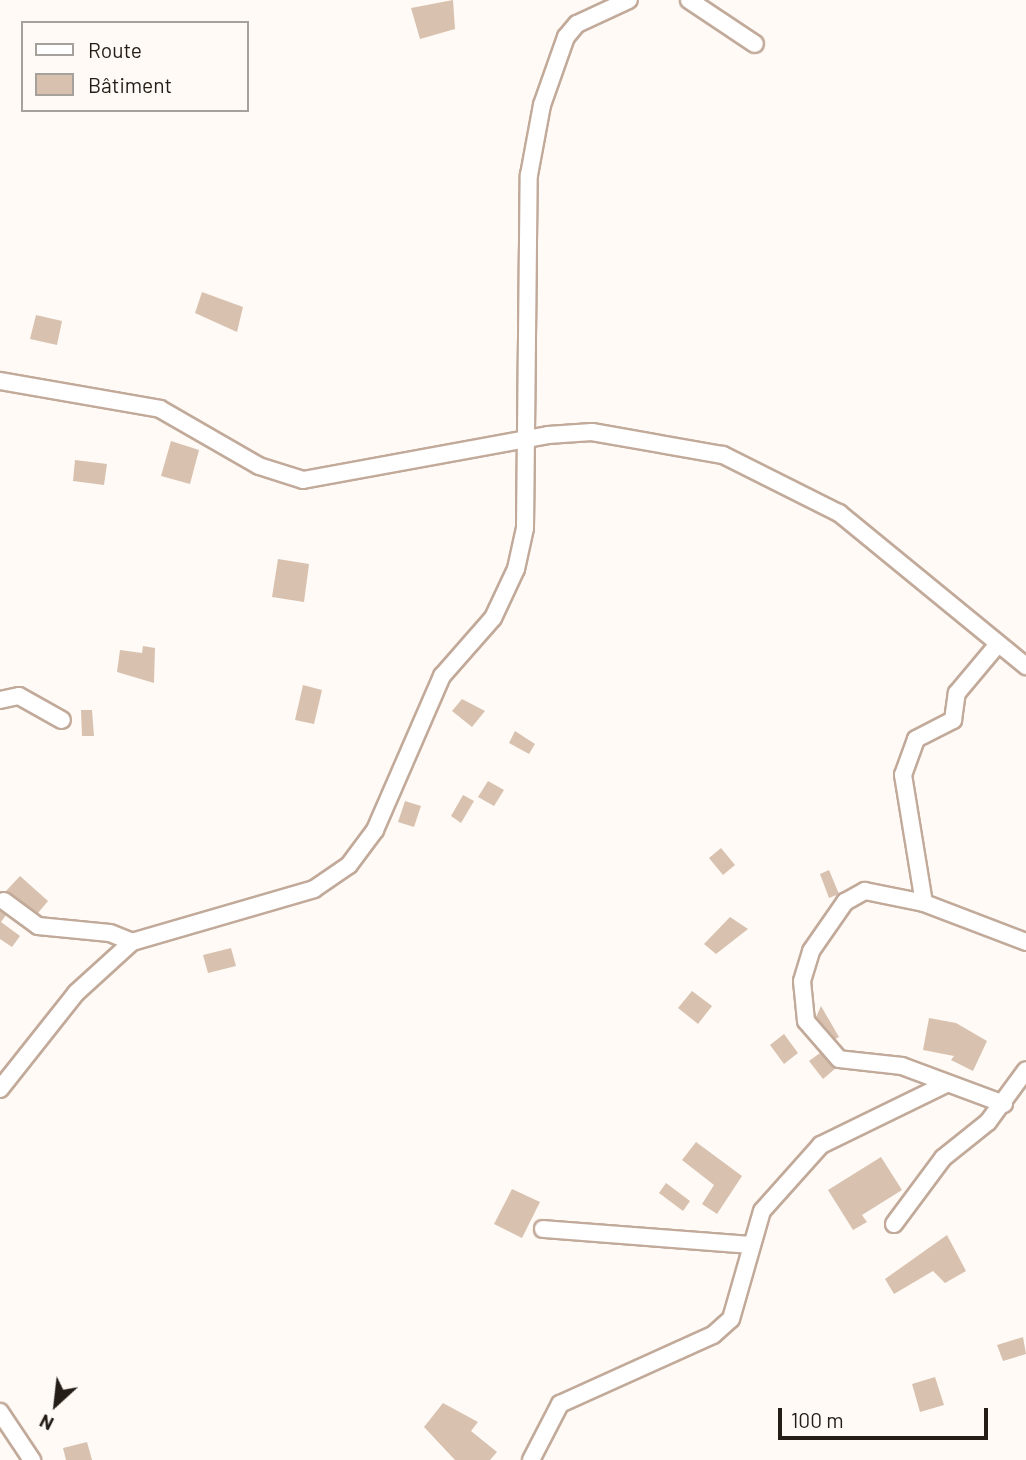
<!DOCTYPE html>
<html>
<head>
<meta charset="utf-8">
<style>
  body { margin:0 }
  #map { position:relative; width:1026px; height:1460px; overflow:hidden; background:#fffaf6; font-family:Barlow,sans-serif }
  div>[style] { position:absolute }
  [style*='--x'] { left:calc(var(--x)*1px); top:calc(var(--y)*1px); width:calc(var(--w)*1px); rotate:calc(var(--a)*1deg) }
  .building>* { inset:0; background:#d8c2af }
  .roads { filter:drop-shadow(2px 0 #c2aa9a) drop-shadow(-2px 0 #c2aa9a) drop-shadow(0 2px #c2aa9a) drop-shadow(0 -2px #c2aa9a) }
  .street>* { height:16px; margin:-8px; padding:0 8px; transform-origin:8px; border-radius:8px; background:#fff }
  span { translate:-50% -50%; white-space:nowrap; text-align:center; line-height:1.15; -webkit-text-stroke:5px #fffaf6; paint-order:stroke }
  .legend { position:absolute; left:21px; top:21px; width:228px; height:91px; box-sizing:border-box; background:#fffaf6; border:2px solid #a7a19c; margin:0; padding:9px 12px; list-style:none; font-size:21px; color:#241c16 }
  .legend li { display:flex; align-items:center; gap:14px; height:35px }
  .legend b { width:35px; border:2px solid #a7a19c }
  .north { position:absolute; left:21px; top:1369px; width:70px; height:70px; -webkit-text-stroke:5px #fffaf6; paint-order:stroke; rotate:207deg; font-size:19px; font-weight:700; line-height:28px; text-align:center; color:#241c16 }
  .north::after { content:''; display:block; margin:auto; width:24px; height:32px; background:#241c16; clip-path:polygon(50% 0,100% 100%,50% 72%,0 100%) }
  .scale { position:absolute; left:778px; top:1408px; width:210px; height:32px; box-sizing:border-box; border:4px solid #241c16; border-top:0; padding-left:9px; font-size:21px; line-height:24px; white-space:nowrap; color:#241c16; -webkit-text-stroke:5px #fffaf6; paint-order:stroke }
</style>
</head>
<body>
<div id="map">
  <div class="building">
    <i style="clip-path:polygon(453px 0,455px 29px,420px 39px,411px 8px)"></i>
    <i style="clip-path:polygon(202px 292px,243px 307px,237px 332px,195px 313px)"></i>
    <i style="clip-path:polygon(36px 315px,62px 321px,57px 345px,30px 339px)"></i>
    <i style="clip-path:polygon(171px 441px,199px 450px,190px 484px,161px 476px)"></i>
    <i style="clip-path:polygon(75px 460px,107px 464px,104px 485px,73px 481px)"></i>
    <i style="clip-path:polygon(278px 559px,309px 564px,304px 602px,272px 597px)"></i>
    <i style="clip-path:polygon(143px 646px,155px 648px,154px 683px,117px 672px,120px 650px,142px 653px)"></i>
    <i style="clip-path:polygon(303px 685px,322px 690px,314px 724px,295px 720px)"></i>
    <i style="clip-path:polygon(462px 699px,485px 711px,472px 727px,452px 711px)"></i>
    <i style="clip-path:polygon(81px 710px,92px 710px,94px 736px,82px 736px)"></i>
    <i style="clip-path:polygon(515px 731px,535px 744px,529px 754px,509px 743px)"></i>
    <i style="clip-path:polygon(488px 781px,504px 790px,494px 806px,478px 797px)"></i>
    <i style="clip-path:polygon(463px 795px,474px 801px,461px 823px,451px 816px)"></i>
    <i style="clip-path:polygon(405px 801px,421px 806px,414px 827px,398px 822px)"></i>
    <i style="clip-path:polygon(721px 848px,735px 865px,723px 875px,709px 858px)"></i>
    <i style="clip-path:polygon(829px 870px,839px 894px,829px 898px,820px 874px)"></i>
    <i style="clip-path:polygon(20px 876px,48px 901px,38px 913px,6px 891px)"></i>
    <i style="clip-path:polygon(0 911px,6px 915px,1px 922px,20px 936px,12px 947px,0 939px)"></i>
    <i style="clip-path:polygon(730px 917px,748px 929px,716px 954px,704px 944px)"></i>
    <i style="clip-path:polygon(231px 948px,236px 966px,208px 973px,203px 955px)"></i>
    <i style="clip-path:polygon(692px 991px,712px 1006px,698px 1024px,678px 1008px)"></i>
    <i style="clip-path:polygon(821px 1006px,839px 1037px,835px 1039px,816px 1017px)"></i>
    <i style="clip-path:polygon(929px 1018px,956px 1023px,987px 1041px,973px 1071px,951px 1060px,954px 1056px,923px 1050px)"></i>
    <i style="clip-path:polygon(784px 1034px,798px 1053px,784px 1064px,770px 1045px)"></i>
    <i style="clip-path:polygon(820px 1053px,836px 1068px,823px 1079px,809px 1061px)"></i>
    <i style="clip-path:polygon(696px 1142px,742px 1176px,717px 1214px,702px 1204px,714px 1185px,682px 1160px)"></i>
    <i style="clip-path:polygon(881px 1157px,902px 1190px,862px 1215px,867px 1222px,853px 1230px,828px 1190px)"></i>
    <i style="clip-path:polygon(666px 1183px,690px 1201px,683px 1211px,659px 1193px)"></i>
    <i style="clip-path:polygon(512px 1189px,540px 1202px,522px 1238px,494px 1224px)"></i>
    <i style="clip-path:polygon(947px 1235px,966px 1271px,945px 1283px,933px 1271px,894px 1294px,885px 1279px)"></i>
    <i style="clip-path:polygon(1023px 1337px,1026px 1354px,1003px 1361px,997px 1345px)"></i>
    <i style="clip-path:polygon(935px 1377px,944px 1405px,920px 1412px,912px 1384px)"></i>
    <i style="clip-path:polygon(443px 1403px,478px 1422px,471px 1431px,497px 1452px,490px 1460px,455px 1460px,424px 1427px)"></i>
    <i style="clip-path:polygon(87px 1442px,92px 1460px,66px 1460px,63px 1448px)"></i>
  </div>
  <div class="roads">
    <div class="street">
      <i style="--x:689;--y:0;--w:79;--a:33.7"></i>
      <i style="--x:0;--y:381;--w:162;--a:9.9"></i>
      <i style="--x:160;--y:409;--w:114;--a:29.9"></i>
      <i style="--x:259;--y:466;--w:46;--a:17.7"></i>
      <i style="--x:303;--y:480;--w:249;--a:-10.4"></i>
      <i style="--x:548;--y:435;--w:44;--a:-3.9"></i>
      <i style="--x:592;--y:432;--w:133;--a:10"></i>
      <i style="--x:723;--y:455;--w:130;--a:26.6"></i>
      <i style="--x:839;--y:513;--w:242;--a:39.3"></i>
      <i style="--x:0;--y:700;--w:19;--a:-12"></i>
      <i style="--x:19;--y:696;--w:49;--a:29.2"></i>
      <i style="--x:4;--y:901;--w:42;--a:36.3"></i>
      <i style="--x:38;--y:926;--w:72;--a:5.6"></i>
      <i style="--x:110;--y:933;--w:24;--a:22"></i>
      <i style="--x:924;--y:903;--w:130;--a:-99.3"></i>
      <i style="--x:903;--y:775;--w:38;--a:-70"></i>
      <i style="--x:916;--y:739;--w:42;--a:-27.2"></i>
      <i style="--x:953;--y:720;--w:27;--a:-82"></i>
      <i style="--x:957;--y:693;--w:64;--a:-50.1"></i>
      <i style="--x:0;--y:1089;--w:122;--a:-51.6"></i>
      <i style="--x:76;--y:993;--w:76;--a:-42.3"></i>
      <i style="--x:132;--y:942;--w:190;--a:-16.2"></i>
      <i style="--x:314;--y:889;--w:42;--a:-34.4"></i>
      <i style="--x:349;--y:865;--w:44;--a:-53.4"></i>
      <i style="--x:375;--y:830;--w:168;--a:-66.5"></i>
      <i style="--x:442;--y:676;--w:77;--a:-48.7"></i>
      <i style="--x:493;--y:618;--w:54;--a:-64.9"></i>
      <i style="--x:516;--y:569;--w:42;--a:-77.6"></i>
      <i style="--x:525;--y:528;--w:353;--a:-89.4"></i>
      <i style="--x:529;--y:175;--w:71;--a:-79.5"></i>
      <i style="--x:542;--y:105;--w:72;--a:-70.6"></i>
      <i style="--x:566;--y:37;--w:17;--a:-50"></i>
      <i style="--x:577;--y:24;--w:57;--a:-24.8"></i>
      <i style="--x:1004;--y:1104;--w:109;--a:-159.6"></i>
      <i style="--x:902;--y:1066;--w:63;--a:-173.7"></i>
      <i style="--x:839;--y:1059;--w:50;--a:-131"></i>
      <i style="--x:806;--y:1021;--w:40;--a:-95.7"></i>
      <i style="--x:802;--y:981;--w:31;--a:-73"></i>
      <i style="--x:811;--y:951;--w:60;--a:-55.2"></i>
      <i style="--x:845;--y:902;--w:23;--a:-29"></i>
      <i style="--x:865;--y:891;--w:60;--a:11.5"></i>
      <i style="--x:924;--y:903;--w:109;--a:20.9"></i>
      <i style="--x:894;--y:1224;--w:82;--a:-53.4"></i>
      <i style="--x:943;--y:1158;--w:58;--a:-38.7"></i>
      <i style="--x:988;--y:1122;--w:64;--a:-53.8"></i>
      <i style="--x:543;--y:1229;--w:207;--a:4.4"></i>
      <i style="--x:0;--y:1412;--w:58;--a:56.3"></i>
      <i style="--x:531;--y:1460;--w:63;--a:-62.6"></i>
      <i style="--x:560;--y:1404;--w:168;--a:-24.3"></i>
      <i style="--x:713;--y:1335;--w:24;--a:-42"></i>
      <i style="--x:731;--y:1319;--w:112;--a:-74"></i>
      <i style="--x:762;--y:1211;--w:89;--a:-48.2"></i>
      <i style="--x:821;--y:1145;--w:139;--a:-26"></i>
    </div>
  </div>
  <ul class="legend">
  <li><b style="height:9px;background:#fff"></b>Route</li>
  <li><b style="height:19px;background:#d8c2af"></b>Bâtiment</li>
  </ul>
  <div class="north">N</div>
  <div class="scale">100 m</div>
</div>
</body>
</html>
